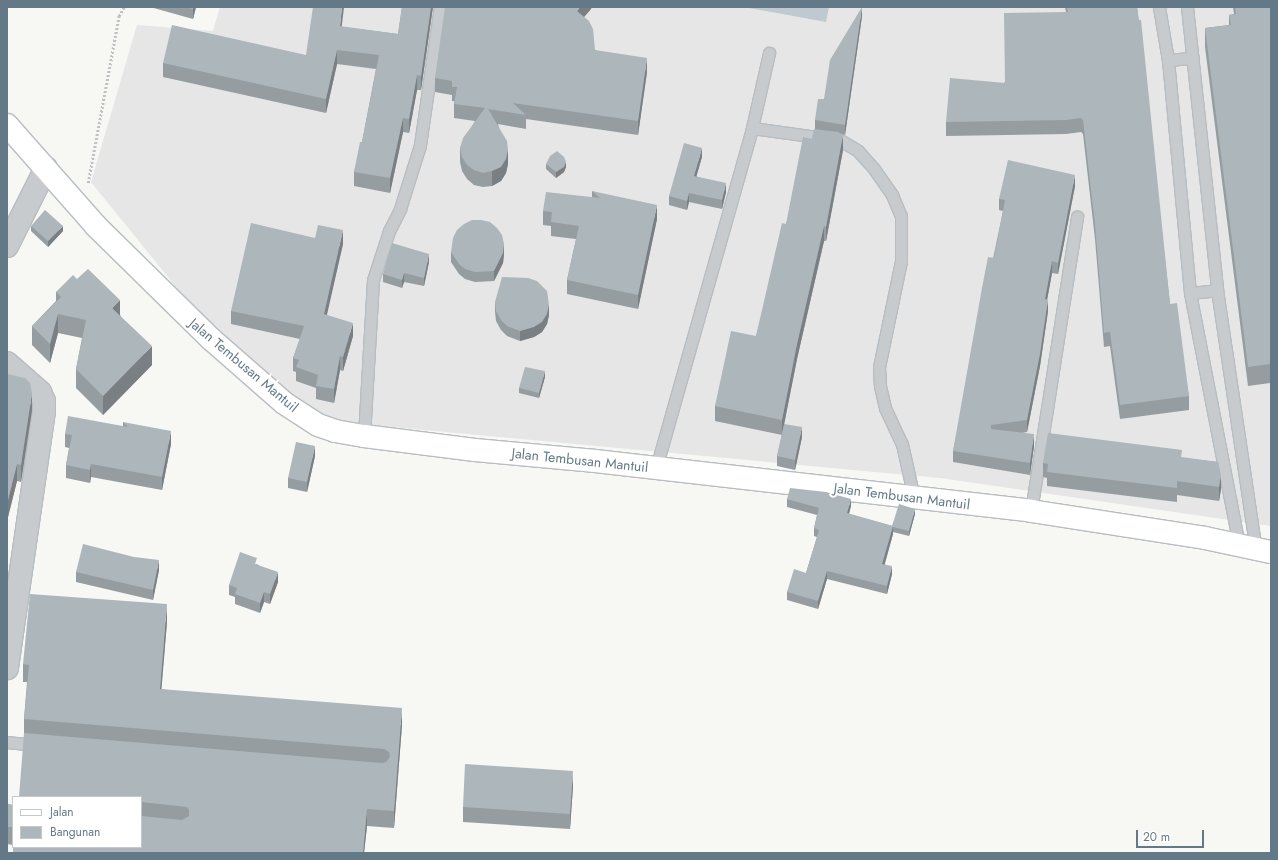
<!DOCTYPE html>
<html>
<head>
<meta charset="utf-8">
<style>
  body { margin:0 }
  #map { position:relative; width:1278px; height:860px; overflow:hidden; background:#f7f7f4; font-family:Jost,sans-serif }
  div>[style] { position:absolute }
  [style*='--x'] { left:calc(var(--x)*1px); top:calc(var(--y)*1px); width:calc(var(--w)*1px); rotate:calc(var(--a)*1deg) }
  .built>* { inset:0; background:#e5e6e5 }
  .water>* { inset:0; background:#becacf }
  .path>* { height:2.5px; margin-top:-1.25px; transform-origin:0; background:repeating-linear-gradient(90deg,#bec1c3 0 2px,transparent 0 4px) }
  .roads { filter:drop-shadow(1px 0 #b7bdc1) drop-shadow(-1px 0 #b7bdc1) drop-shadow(0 1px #b7bdc1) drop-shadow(0 -1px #b7bdc1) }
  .lane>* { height:11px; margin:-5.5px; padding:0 5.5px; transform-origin:5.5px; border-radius:5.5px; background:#c7cbce }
  .street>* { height:22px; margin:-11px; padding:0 11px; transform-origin:11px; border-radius:11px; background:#c7cbce }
  .secondary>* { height:22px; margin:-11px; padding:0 11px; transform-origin:11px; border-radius:11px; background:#fff }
  .wall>* { inset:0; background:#959da1 }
  .shaded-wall>* { inset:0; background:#797f83 }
  .building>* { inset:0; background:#adb6bb }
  span { translate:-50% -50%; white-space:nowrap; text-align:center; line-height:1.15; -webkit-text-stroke:4px #fff; paint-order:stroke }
  .street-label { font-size:14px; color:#647987 }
  .frame { position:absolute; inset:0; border:8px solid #647987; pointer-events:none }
  .legend { position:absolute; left:12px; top:796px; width:130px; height:52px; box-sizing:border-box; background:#fff; border:1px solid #c1c9cf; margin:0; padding:5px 7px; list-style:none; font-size:12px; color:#647987 }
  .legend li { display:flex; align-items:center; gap:8px; height:20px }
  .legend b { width:20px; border:1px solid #c1c9cf }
  .scale { position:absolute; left:1136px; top:830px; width:68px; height:18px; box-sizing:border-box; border:2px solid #647987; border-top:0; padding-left:5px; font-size:12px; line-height:14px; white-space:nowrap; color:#647987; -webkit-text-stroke:3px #fff; paint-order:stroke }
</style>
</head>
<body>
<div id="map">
  <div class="built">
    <i style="clip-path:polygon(220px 7px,1271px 7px,1271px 526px,940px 478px,349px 423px,326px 416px,301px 404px,261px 370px,180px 292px,91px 182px,137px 25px,213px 31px)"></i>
  </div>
  <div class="water">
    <i style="clip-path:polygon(744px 7px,829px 7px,826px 22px)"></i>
  </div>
  <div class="path">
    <i style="--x:88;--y:183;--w:170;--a:-79.5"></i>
    <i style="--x:119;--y:16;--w:10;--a:-61"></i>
  </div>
  <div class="roads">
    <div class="lane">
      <i style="--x:1159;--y:7;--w:54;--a:80.4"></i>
      <i style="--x:1168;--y:60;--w:234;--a:84.6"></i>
      <i style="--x:1190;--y:293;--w:258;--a:79"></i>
      <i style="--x:1187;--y:7;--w:285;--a:83.9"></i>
      <i style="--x:1217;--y:290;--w:263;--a:81.5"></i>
      <i style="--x:1168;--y:60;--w:25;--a:-5"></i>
      <i style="--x:752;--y:128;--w:89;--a:7.8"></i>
      <i style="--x:840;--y:140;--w:21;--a:31"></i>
      <i style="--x:858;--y:151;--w:24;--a:48"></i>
      <i style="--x:874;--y:169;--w:32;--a:55"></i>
      <i style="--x:892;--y:195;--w:23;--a:67"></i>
      <i style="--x:901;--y:216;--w:45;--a:90"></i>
      <i style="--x:901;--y:261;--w:108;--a:101.7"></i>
      <i style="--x:879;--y:367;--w:19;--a:87"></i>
      <i style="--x:880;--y:386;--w:23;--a:77"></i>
      <i style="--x:885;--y:408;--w:40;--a:65"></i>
      <i style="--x:902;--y:444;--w:55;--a:77.5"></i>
      <i style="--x:1190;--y:293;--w:27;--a:-6"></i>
      <i style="--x:364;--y:436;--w:156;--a:-86.7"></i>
      <i style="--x:373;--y:280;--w:52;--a:-71.9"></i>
      <i style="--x:389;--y:231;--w:25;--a:-63"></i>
      <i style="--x:400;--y:209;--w:67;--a:-72.6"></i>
      <i style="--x:420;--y:145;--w:139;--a:-81.8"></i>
      <i style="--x:656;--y:468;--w:353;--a:-74.2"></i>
      <i style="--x:752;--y:128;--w:77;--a:-77.2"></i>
      <i style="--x:1031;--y:511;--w:298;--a:-81.1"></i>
      <i style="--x:7;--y:742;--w:31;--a:6"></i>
    </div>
    <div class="street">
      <i style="--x:7;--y:246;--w:87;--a:-63.4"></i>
      <i style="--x:7;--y:363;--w:44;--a:41.3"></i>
      <i style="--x:40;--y:392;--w:10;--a:66"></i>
      <i style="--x:44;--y:401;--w:10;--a:90"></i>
      <i style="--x:44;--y:411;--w:260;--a:98.2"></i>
    </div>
    <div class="secondary">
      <i style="--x:7;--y:125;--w:135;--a:48.6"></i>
      <i style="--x:96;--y:226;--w:161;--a:44.5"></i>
      <i style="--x:211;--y:339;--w:97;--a:41.2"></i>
      <i style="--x:284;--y:403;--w:40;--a:32.9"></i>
      <i style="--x:318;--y:425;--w:18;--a:19"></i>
      <i style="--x:335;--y:431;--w:29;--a:10"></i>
      <i style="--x:364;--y:436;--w:112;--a:7.2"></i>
      <i style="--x:475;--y:450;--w:121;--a:5.2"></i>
      <i style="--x:595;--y:461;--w:439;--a:6.5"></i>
      <i style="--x:1031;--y:511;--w:176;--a:8.8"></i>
      <i style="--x:1205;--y:538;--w:67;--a:12"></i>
    </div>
  </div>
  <div class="wall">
    <i style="clip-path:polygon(150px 7px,196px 7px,193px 19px)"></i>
    <i style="clip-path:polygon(402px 7px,433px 7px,421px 90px,417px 90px,409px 133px,403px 132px,390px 193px,354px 186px,354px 172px,362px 142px,376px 69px,337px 64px,326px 113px,163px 77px,163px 63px,306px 55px,342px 27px,398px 34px)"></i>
    <i style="clip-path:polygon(1065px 7px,1137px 7px,1170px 304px,1189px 396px,1189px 410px,1120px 419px,1110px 346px,1104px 347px,1095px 239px,1083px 134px,1081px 132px,1066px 134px,946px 136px,946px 122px,1004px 83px,1066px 12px)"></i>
    <i style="clip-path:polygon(1233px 7px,1271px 7px,1271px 395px,1270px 383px,1248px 386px,1205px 47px,1205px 28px,1229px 25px,1229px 15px,1234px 14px)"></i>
    <i style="clip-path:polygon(591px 9px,584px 17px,595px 50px,647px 72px,638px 135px,526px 119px,526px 129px,498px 124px,508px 164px,506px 173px,501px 181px,492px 186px,483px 187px,474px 185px,467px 179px,462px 171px,460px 162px,460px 148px,475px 121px,454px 118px,454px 101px,452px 101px,452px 95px,435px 92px,435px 78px)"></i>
    <i style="clip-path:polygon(862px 16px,845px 135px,841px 134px,843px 150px,826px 241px,824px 241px,797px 359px,784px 424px,802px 437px,795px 470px,777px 466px,777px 456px,782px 435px,715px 421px,715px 406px,756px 336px,786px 224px,815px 129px,815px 120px,824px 99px)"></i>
    <i style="clip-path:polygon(702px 157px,696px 176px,726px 192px,722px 209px,689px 202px,687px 210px,669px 205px,669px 196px)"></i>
    <i style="clip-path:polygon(546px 164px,566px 167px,564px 172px,556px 178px,546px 169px)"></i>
    <i style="clip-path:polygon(1075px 186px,1058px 274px,1052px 273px,1047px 300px,1048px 311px,1040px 366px,1027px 432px,1022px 433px,1034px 446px,1030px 475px,953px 462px,953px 451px,1003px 211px,999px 210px,999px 199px)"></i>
    <i style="clip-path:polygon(592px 191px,657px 219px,638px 309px,567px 294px,567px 280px,576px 239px,551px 236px,551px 226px,543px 225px,543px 211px,592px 197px)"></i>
    <i style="clip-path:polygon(31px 226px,63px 231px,48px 247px,31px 231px)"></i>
    <i style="clip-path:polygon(343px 244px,326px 315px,353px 336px,343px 371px,340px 370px,334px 403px,316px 399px,316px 388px,296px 381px,296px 372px,293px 371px,293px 358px,300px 339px,231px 324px,231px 311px)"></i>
    <i style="clip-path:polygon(451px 252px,504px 254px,503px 263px,494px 281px,475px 282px,465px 279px,459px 274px,451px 262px)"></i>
    <i style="clip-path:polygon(429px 262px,424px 286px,404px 282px,402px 288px,383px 282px,383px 274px)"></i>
    <i style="clip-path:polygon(77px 279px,120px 315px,152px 365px,103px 415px,76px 388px,76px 369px,82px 338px,58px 333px,50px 363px,32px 345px,32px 326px,56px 301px,56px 292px)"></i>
    <i style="clip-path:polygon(495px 302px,549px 315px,547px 324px,542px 332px,534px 337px,520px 341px,507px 336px,501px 330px,496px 321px,495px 312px)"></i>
    <i style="clip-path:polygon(7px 374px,32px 410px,21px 482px,17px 481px,7px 521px)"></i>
    <i style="clip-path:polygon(545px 377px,539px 398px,519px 393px,519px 388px)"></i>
    <i style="clip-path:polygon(123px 422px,171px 444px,162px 490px,91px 477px,90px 483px,66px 478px,66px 465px,69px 448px,65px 447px,65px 434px,123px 426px)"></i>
    <i style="clip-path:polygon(315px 456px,307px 492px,288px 488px,288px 478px)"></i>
    <i style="clip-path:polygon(1182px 458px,1218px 462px,1221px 489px,1219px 501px,1177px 495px,1177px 502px,1047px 486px,1047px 478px,1043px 477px,1043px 463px)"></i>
    <i style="clip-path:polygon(787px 499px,851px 506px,849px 514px,892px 526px,915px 514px,909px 536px,893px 532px,893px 534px,885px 564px,892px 574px,887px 594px,827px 579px,818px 609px,787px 600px,787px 592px,806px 573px,817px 537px,814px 536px,814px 528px,817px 515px,787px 507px)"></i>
    <i style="clip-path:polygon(257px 564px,278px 582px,270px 604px,264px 602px,260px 613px,235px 604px,235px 597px,229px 595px,229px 585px)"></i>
    <i style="clip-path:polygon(159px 570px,153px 600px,76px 582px,76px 572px)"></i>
    <i style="clip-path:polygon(167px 622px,161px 689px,402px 725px,394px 828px,367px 826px,364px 853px,13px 853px,141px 847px,24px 733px,24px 719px,27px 682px,23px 682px,23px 664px)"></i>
    <i style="clip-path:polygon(573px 786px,570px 829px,463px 822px,463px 807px)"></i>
    <i style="clip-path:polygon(7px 804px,13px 805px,13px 845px,7px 844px)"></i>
  </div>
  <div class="shaded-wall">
    <i style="clip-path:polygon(193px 7px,196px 7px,193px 19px)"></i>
    <i style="clip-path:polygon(342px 7px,344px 7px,340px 41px,340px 26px)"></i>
    <i style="clip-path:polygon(431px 7px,433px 7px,421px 90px,421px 76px)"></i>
    <i style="clip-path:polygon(580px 7px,592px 7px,591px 9px,577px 25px,577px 11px)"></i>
    <i style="clip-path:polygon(862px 7px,862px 16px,845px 135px,845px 125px)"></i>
    <i style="clip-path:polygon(337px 50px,337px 64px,326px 113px,326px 99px)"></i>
    <i style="clip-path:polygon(647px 58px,647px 72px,638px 135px,638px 121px)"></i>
    <i style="clip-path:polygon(417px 75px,417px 90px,409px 133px,409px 119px)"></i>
    <i style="clip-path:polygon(403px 118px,403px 132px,390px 193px,390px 178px)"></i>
    <i style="clip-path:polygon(843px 135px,843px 150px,826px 241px,826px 227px)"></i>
    <i style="clip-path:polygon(702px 148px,702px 157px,694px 185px,694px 176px)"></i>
    <i style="clip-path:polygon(508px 150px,508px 164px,506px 173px,501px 181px,492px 186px,492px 171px)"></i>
    <i style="clip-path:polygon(566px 162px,566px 167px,564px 172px,556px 178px,556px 172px)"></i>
    <i style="clip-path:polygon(1075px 175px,1075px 186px,1058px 274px,1058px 263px)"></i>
    <i style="clip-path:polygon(726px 183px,726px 192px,722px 209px,722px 200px)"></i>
    <i style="clip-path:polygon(689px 193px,689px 202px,687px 210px,687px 201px)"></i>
    <i style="clip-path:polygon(657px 205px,657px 219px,638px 309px,638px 295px)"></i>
    <i style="clip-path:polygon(63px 226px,63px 231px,48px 247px,48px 241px)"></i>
    <i style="clip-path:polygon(824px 226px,824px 241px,797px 359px,782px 435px,782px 420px,797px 344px)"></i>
    <i style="clip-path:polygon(343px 230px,343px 244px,324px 328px,324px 314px)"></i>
    <i style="clip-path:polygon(504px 244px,504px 254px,503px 263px,494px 281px,494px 271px)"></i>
    <i style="clip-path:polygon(429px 254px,429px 262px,424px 286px,424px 278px)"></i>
    <i style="clip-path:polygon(1052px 261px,1052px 273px,1045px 311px,1045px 299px)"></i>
    <i style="clip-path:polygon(404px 273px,404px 282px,402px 288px,402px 280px)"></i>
    <i style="clip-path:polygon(120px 300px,120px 319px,112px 308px)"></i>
    <i style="clip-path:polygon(1048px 300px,1048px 311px,1040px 366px,1027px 432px,1027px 420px)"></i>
    <i style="clip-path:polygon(549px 305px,549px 315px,547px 324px,542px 332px,534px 337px,520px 341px,520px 331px)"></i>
    <i style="clip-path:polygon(58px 314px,58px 333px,50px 363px,50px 344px)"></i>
    <i style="clip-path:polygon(353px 323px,353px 336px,343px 371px,343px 357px)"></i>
    <i style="clip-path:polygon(152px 346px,152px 365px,103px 415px,103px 396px)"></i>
    <i style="clip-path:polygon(340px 356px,340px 370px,334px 403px,334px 389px)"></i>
    <i style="clip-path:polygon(545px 371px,545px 377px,539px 398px,539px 393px)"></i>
    <i style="clip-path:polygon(32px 393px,32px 410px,21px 482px,21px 465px)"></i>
    <i style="clip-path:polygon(802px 427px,802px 437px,795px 470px,795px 460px)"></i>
    <i style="clip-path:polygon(171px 431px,171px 444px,162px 490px,162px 477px)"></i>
    <i style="clip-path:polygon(1034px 434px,1034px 446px,1030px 475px,1030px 463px)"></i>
    <i style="clip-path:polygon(315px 446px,315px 456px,307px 492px,307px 482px)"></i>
    <i style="clip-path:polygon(17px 464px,17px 481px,7px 521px,7px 504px)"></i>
    <i style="clip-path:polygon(91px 464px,91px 477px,90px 483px,90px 470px)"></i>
    <i style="clip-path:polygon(1221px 475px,1221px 489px,1219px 501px,1219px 487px)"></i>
    <i style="clip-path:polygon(851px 499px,851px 506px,847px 521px,847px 513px)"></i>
    <i style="clip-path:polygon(915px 509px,915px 514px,909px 536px,909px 531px)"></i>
    <i style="clip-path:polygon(893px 526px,893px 534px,882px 572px,882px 564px)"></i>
    <i style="clip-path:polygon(159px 560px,159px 570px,153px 600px,153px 590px)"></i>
    <i style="clip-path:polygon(892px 566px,892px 574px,887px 594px,887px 586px)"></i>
    <i style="clip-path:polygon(827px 571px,827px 579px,818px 609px,818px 601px)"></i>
    <i style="clip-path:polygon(278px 572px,278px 582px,270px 604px,270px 594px)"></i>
    <i style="clip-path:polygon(264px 592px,264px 602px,260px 613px,260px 603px)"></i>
    <i style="clip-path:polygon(167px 604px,167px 622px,160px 707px,160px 689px)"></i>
    <i style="clip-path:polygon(402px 708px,402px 725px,394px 828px,394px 811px)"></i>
    <i style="clip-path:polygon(573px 771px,573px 786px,570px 829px,570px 814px)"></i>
    <i style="clip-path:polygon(141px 802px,142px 802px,142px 819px,141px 819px)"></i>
    <i style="clip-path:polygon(367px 809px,367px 826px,364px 853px,363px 853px)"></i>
  </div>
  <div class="building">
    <i style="clip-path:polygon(185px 7px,193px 7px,193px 9px)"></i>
    <i style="clip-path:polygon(313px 7px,342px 7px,340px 26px,398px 34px,402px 7px,431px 7px,421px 76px,417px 75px,409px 119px,403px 118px,390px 178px,354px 172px,360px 142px,362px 142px,379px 55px,337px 50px,326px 99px,163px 63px,172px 25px,306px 55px)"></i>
    <i style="clip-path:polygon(445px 7px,580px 7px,577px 11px,589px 21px,593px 29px,595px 50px,647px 58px,638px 121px,513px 103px,526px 115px,488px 109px,507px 141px,508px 150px,506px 159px,501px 167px,492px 171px,483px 173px,474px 170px,467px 165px,462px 157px,460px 148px,463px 138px,485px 108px,454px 104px,457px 87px,452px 87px,452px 81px,435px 78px)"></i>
    <i style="clip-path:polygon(862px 7px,845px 125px,815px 120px,818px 99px,824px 99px,830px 60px)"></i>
    <i style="clip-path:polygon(1067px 7px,1137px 7px,1139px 20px,1141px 20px,1170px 304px,1177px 303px,1189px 396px,1120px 405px,1110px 332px,1104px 333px,1095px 225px,1083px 120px,1081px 118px,1066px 120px,946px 122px,950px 78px,1005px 83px,1004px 13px,1068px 12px)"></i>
    <i style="clip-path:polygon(1235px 7px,1271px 7px,1271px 376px,1270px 364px,1248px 367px,1205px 28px,1231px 25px,1229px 15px,1236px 14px)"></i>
    <i style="clip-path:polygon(814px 129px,838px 132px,843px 135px,826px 227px,824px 226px,797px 344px,782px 420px,715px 406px,731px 331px,756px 336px,782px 223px,786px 224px,803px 137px,812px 139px)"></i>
    <i style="clip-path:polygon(684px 143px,702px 148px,694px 176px,726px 183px,722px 200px,689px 193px,687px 201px,669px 196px)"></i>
    <i style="clip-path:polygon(557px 151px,564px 157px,566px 162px,564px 167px,556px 172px,546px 164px,550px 156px)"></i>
    <i style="clip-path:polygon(1008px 160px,1075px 175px,1058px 263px,1052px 261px,1045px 299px,1048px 300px,1040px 354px,1027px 420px,991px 425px,991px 429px,1034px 434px,1030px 463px,953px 451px,982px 288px,988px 257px,994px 258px,1005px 200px,999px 199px)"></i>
    <i style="clip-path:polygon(592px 191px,657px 205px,638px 295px,567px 280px,579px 226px,551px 222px,552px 212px,543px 211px,546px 192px,600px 198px)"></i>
    <i style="clip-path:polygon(45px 210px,63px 226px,48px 241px,31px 226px)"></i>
    <i style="clip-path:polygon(472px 220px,481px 220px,490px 222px,497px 228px,502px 235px,504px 244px,503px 253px,494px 271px,475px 272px,465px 269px,459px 264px,451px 252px,453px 238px,457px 230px,464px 224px)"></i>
    <i style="clip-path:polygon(251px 223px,315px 238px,318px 225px,343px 230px,324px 314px,353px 323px,343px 357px,340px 356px,334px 389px,316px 386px,318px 375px,296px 367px,299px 360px,293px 358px,304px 326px,231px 311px)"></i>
    <i style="clip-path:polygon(392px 243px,429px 254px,424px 278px,404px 273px,402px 280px,383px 274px)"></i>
    <i style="clip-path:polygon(88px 269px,120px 300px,112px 308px,152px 346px,103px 396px,76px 369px,86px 320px,58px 314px,50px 344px,32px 326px,61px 297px,56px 292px,73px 275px,77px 279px)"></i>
    <i style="clip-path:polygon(502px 277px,528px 278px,537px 281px,547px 291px,549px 305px,547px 314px,542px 322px,534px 327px,520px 331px,507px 326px,501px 320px,496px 311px,495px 302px)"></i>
    <i style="clip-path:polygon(525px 367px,545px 371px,539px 393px,519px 388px)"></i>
    <i style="clip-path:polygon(7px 374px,25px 378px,30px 383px,32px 393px,21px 465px,17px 464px,7px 504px)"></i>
    <i style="clip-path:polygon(68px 416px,128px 427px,123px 422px,171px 431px,162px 477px,91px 464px,90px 470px,66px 465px,72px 435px,65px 434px)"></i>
    <i style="clip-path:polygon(784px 424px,802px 427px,795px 460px,777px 456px)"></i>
    <i style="clip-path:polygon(1048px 433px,1182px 450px,1181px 457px,1218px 462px,1221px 475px,1219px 487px,1177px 481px,1177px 488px,1047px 472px,1048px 464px,1043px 463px)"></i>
    <i style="clip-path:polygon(296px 442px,315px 446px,307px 482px,288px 478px)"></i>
    <i style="clip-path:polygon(790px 488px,826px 492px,851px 499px,847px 513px,893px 526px,882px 564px,892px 566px,887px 586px,827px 571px,818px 601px,787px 592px,794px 569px,806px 573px,819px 530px,814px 528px,819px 508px,787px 499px)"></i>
    <i style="clip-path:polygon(899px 504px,915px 509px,909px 531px,893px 527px,892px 526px)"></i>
    <i style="clip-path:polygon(83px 544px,134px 557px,159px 560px,153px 590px,76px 572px)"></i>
    <i style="clip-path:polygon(240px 552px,257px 558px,255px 564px,278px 572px,270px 594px,264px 592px,260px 603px,235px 594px,237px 588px,229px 585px)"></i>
    <i style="clip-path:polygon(30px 594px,167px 604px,160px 689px,402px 708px,394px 811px,367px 809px,363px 853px,13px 853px,13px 847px,141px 847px,141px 816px,182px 820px,189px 816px,189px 810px,187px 807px,141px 802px,141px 797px,19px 797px,24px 733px,382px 763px,386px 762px,390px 757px,389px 752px,384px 749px,24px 719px,29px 665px,23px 664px)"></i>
    <i style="clip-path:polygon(465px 764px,573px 771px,570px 814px,463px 807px)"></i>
    <i style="clip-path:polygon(7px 804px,13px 805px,13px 827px,7px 827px)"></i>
  </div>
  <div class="street-label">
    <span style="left:244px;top:365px;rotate:40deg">Jalan Tembusan Mantuil</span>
    <span style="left:580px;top:460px;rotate:6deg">Jalan Tembusan Mantuil</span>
    <span style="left:902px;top:496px;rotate:7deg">Jalan Tembusan Mantuil</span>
  </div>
  <div class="frame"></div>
  <ul class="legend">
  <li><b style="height:5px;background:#fff"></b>Jalan</li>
  <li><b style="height:11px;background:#adb6bb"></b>Bangunan</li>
  </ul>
  <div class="scale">20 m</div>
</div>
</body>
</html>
